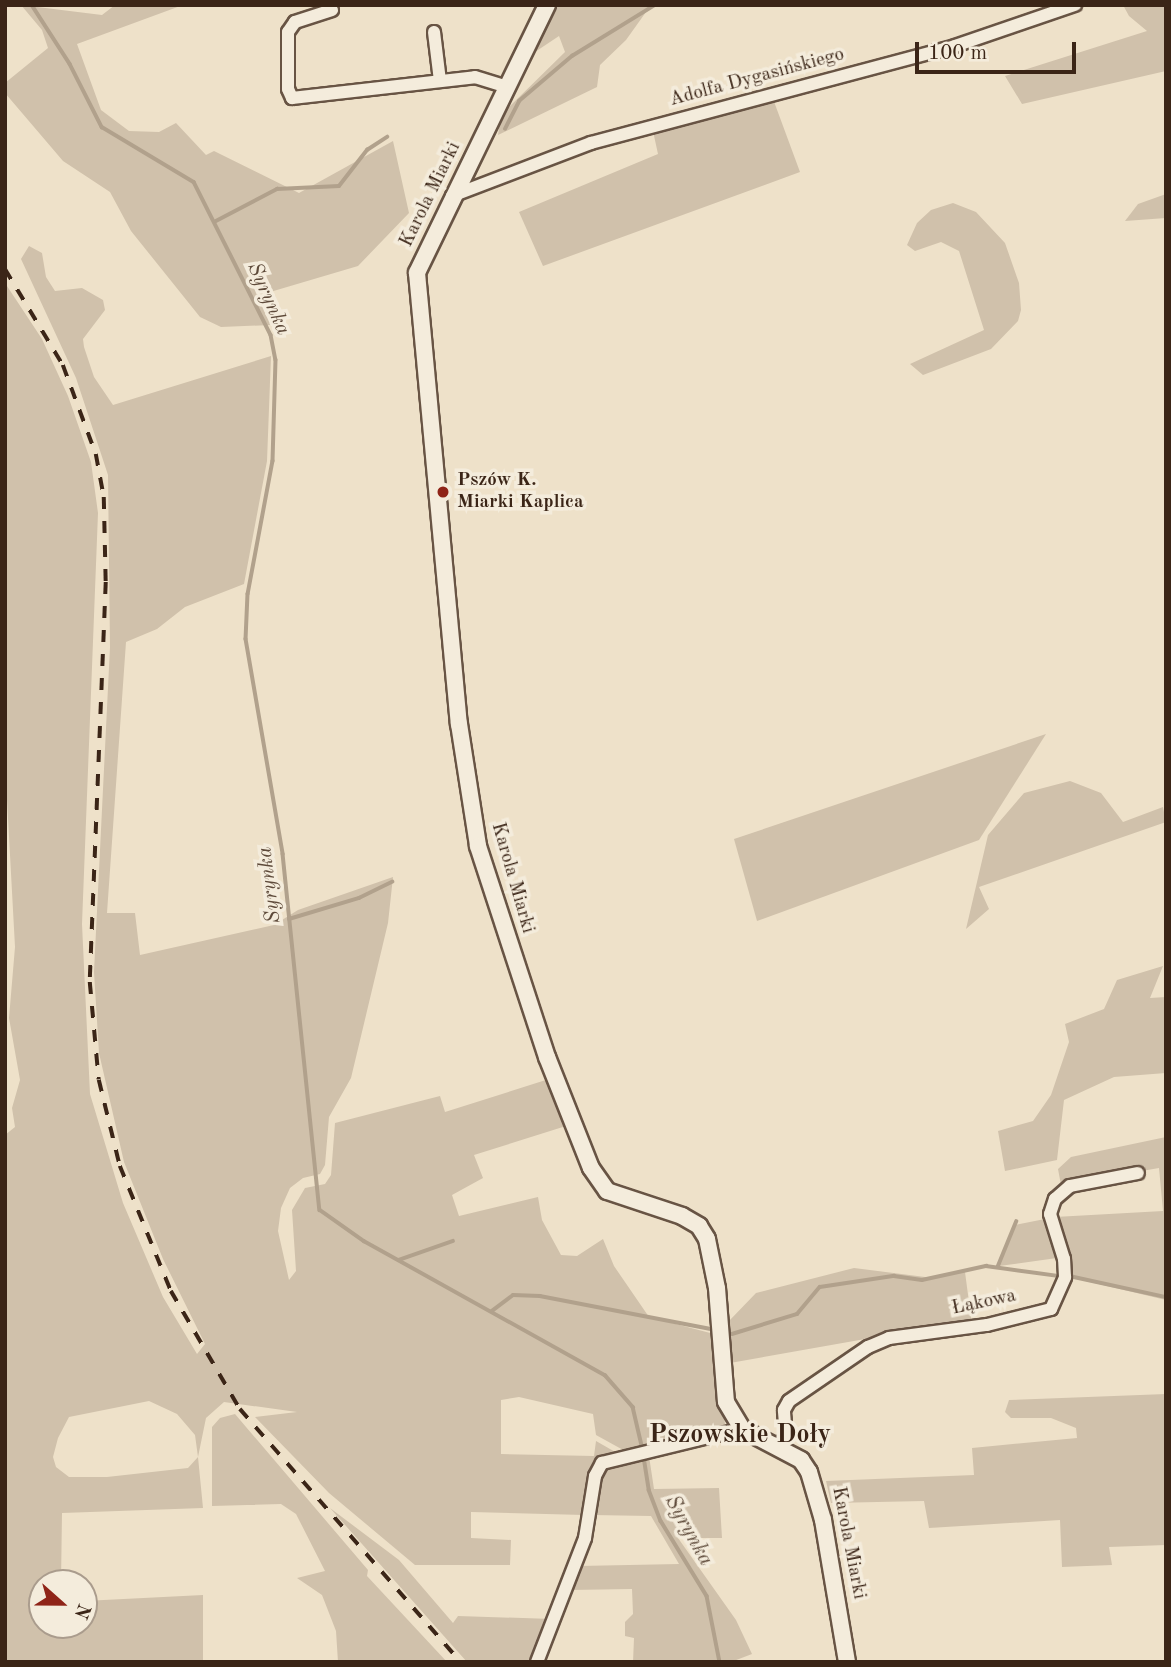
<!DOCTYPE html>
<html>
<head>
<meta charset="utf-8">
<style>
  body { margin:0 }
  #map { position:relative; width:1171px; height:1667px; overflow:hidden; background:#eee1c9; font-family:"Old Standard TT",serif }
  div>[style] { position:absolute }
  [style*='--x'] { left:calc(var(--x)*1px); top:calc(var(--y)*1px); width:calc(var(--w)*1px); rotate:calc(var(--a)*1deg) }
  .green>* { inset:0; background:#d0c1ab }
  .stream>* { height:3.5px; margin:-1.75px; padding:0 1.75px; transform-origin:1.75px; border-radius:1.75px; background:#b1a18c }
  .roads { filter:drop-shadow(2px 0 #685444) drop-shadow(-2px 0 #685444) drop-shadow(0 2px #685444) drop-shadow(0 -2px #685444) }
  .minor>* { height:12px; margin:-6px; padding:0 6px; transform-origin:6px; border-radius:6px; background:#f4ecdc }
  .tertiary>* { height:16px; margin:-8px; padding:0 8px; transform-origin:8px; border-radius:8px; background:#f4ecdc }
  .rail>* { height:3.5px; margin-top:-1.75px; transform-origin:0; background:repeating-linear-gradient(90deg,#3b2517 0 12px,transparent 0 24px) }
  .dots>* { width:19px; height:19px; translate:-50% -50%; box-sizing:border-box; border:4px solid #f4ecdc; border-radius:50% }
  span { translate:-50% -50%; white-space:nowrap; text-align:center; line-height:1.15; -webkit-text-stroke:7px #f4ecdc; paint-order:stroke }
  .street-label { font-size:19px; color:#3b2517 }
  .poi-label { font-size:19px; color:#3b2517; font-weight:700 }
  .left { translate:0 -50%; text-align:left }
  .water-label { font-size:21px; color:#5e4a3a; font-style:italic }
  .district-label { font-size:26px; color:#3b2517; font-weight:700 }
  .frame { position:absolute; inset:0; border:7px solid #3b2517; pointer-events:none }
  .north { position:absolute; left:28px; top:1569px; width:70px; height:70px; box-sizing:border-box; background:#f4ecdc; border:2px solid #aa9c8d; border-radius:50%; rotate:111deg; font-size:19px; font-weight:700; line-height:28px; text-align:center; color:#3b2517 }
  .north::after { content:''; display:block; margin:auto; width:24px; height:32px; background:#8f2418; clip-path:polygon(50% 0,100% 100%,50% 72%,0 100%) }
  .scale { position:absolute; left:915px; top:42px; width:161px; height:32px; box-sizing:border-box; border:4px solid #3b2517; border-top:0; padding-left:9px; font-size:21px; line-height:24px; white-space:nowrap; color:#3b2517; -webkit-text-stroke:5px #f4ecdc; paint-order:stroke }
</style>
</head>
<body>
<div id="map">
  <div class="green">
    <i style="clip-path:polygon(21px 5px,102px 15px,115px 5px,183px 5px,77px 44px,101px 110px,129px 131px,159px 132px,176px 123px,206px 155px,214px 151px,299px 193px,393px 141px,409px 213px,358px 266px,260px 295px,281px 320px,271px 325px,221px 327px,200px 317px,131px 231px,110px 192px,63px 161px,5px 93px,5px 83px,48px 48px,42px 30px)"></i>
    <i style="clip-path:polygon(553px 5px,651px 5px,626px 40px,600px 65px,597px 87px,498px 135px,501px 115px,565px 52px,559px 36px,532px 54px)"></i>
    <i style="clip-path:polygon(1123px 5px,1166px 5px,1166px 71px,1022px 104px,1005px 76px,1147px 31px,1129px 16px)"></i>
    <i style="clip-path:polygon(769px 88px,800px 172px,543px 266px,519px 212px,658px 154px,651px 122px)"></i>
    <i style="clip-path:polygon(1166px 194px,1166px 218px,1125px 221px,1138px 204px)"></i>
    <i style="clip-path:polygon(953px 203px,976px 212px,1005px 243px,1019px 283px,1021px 310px,1018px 321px,991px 349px,923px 375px,910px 364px,984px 330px,959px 251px,941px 242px,915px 251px,907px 245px,917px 223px,931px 210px)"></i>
    <i style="clip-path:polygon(evenodd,29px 246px,42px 253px,46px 277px,55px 291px,82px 288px,103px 300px,105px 310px,83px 339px,84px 347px,94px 377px,113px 405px,271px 356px,267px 461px,244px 584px,185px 607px,157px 629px,126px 642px,107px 913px,135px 913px,140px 955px,274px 925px,298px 910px,393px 877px,388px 923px,351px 1078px,329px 1117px,325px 1165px,320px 1174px,303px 1178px,290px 1188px,281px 1208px,278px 1231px,289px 1280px,296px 1271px,292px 1210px,305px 1188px,325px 1184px,331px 1175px,335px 1123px,440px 1096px,445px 1112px,549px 1079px,566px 1126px,474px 1155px,483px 1178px,452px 1195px,459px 1216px,538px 1197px,542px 1220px,561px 1255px,577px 1256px,603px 1239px,614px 1266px,649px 1317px,714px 1334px,725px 1424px,719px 1433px,625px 1451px,596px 1435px,593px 1414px,519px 1397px,501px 1400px,501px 1454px,594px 1456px,596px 1441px,617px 1453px,600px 1457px,590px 1470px,584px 1515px,471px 1512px,471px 1538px,511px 1540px,510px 1565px,415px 1565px,329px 1493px,255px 1417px,297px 1412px,224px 1402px,206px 1418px,198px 1457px,203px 1508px,62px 1513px,61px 1583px,42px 1583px,42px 1625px,84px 1625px,84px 1601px,203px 1595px,203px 1662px,5px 1662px,5px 1135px,15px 1127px,12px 1108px,20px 1080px,9px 1018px,15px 947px,5px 763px,5px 283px,42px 339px,68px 396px,91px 462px,98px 513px,82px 924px,90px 1094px,123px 1203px,163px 1297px,197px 1354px,205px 1344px,163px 1259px,124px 1162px,99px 1053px,94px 972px,110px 647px,108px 475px,76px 378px,21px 259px,29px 246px,149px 1401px,177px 1414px,195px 1435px,198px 1457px,188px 1468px,107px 1477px,69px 1477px,56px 1467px,53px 1457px,58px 1438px,69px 1417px,149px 1401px)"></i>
    <i style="clip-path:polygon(1046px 734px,979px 840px,757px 921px,734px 839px)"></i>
    <i style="clip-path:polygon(1070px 781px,1101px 793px,1123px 822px,1163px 807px,1166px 822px,979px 887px,989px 909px,966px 929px,988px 835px,1024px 793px)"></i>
    <i style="clip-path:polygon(1163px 966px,1150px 998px,1166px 997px,1166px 1073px,1114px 1077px,1064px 1100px,1057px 1160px,1005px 1171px,998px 1131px,1033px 1121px,1051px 1095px,1069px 1042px,1065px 1024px,1104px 1009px,1117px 980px)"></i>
    <i style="clip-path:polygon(1166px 1137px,1166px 1300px,1069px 1277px,1057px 1258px,999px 1266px,1015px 1225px,1055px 1217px,1163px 1211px,1159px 1168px,1061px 1185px,1058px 1169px,1071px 1157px)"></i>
    <i style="clip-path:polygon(854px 1268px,933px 1278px,965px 1272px,972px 1325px,916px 1330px,730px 1363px,729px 1321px,756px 1293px)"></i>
    <i style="clip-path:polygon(1166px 1394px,1166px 1545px,1109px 1547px,1112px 1565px,1062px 1567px,1060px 1520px,929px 1528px,924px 1501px,831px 1503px,826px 1481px,974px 1475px,972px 1448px,1077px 1438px,1076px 1428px,1051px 1418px,1011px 1418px,1005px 1412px,1009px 1400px)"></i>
    <i style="clip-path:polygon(235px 1414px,368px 1570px,367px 1576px,447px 1662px,338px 1662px,336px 1631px,322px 1595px,297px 1578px,325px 1571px,296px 1514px,281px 1504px,212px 1506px,212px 1427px,220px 1418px)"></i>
    <i style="clip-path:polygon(649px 1456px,654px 1489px,719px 1488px,722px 1538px,678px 1538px,736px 1620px,752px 1654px,731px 1662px,633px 1662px,634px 1638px,625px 1636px,625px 1622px,633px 1614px,632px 1589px,570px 1590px,579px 1566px,679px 1564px,651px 1516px,592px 1515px,605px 1469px)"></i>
    <i style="clip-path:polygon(330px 1508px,399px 1560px,453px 1623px,458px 1616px,552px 1619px,534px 1662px,467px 1662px)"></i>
  </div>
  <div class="stream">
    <i style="--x:32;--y:5;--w:70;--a:57.2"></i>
    <i style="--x:70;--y:64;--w:71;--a:63.1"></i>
    <i style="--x:102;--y:127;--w:107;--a:30.9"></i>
    <i style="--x:194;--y:182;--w:171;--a:63.3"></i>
    <i style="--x:271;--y:335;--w:25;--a:79"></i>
    <i style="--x:276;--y:360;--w:101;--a:91.7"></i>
    <i style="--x:273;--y:461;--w:135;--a:100.6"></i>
    <i style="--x:248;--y:594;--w:45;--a:92.5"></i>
    <i style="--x:246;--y:639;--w:218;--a:80.2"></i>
    <i style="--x:283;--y:854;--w:358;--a:84.1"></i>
    <i style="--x:320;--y:1210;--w:54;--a:35.2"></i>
    <i style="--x:364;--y:1241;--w:276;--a:29.1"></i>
    <i style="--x:605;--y:1375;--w:43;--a:48.8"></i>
    <i style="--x:633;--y:1407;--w:44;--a:76.9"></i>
    <i style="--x:505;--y:129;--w:31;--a:-63"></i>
    <i style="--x:519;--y:101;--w:70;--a:-40.3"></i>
    <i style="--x:572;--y:56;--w:97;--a:-31.6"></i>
    <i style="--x:216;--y:221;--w:69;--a:-27.7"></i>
    <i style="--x:277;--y:189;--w:62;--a:-2.8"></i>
    <i style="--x:339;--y:186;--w:46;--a:-52.1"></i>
    <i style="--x:367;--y:150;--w:24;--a:-33"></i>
    <i style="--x:289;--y:919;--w:73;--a:-16.7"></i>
    <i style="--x:359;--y:898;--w:37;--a:-26"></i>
    <i style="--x:399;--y:1260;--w:57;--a:-19.4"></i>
    <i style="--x:998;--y:1266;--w:48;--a:-67.8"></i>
    <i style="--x:1074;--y:1277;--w:94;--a:12.3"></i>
    <i style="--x:492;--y:1311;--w:26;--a:-37"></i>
    <i style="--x:513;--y:1295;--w:27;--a:2"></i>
    <i style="--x:540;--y:1296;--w:175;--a:10.9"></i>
    <i style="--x:732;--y:1334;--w:68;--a:-17.1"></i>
    <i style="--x:797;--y:1314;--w:35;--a:-50"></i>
    <i style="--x:820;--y:1287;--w:75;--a:-8.5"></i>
    <i style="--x:894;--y:1276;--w:28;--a:8"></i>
    <i style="--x:922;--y:1280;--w:66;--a:-12.3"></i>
    <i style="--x:986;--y:1266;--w:74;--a:7.8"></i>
    <i style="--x:644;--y:1457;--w:33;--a:81"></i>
    <i style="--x:649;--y:1490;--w:33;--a:69"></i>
    <i style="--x:661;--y:1521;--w:88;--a:58.5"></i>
    <i style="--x:707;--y:1596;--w:67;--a:78.9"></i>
  </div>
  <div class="roads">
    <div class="minor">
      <i style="--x:332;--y:10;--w:39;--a:162"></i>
      <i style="--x:295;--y:22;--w:12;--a:125"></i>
      <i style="--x:288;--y:32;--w:57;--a:90"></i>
      <i style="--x:288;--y:89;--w:10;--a:66"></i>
      <i style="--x:292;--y:98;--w:184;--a:-6.5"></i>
      <i style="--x:475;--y:77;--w:34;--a:17"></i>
      <i style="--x:434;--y:32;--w:49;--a:83"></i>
      <i style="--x:452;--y:196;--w:149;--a:-20.9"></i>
      <i style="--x:591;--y:143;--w:377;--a:-14.9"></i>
      <i style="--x:955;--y:46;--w:127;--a:-18.9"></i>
      <i style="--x:779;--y:1449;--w:16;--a:-63"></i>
      <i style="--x:786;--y:1435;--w:25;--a:-95"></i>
      <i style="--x:784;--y:1410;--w:10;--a:-61"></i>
      <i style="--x:789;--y:1401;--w:96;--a:-34.4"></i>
      <i style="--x:868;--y:1347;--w:23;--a:-23"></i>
      <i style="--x:889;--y:1338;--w:99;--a:-7.6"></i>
      <i style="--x:987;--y:1325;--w:66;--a:-14"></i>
      <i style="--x:1051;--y:1309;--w:35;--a:-66"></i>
      <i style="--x:1065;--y:1277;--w:18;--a:-93"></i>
      <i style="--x:1064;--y:1259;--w:47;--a:-107.3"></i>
      <i style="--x:1050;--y:1214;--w:16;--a:-72"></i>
      <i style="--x:1055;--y:1199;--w:20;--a:-41"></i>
      <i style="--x:1070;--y:1186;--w:69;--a:-10.8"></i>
      <i style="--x:537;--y:1662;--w:133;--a:-68.8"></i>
      <i style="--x:585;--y:1538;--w:63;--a:-80.8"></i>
      <i style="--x:595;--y:1476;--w:15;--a:-62"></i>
      <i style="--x:602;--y:1463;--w:144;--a:-13.7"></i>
    </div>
    <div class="tertiary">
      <i style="--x:547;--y:5;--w:298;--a:115.9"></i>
      <i style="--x:417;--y:273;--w:453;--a:84.7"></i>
      <i style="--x:459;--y:724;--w:123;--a:81.1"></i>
      <i style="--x:478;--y:846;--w:222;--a:71.9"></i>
      <i style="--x:547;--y:1057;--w:119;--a:68.4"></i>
      <i style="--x:591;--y:1168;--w:28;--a:55"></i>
      <i style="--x:607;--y:1191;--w:79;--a:18.4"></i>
      <i style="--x:682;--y:1216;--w:20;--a:30"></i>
      <i style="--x:699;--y:1226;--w:15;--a:58"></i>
      <i style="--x:707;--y:1239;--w:50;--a:78.5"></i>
      <i style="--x:717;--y:1288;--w:114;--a:85.5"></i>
      <i style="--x:726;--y:1402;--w:31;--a:59"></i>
      <i style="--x:742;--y:1429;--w:67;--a:27.7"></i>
      <i style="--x:801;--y:1460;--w:14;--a:56"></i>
      <i style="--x:809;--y:1472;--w:50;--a:73.7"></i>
      <i style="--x:823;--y:1520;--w:144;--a:80.4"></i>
    </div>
  </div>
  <div class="rail">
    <i style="--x:5;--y:269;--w:112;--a:58.9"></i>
    <i style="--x:63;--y:365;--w:95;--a:69.7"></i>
    <i style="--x:96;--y:454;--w:44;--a:79.5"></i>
    <i style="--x:104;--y:497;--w:85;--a:88.7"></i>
    <i style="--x:106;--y:582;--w:400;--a:92.3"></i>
    <i style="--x:90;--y:982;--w:98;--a:84.8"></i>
    <i style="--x:99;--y:1080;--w:89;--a:76.3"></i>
    <i style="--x:120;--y:1166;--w:135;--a:67.8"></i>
    <i style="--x:171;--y:1291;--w:137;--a:59.7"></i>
    <i style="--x:240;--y:1409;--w:336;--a:48.9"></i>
  </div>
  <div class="dots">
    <i style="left:443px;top:492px;background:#8f2418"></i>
  </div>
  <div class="street-label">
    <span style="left:757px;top:78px;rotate:-15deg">Adolfa Dygasińskiego</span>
    <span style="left:431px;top:195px;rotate:-64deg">Karola Miarki</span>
    <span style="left:512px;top:878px;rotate:74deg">Karola Miarki</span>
    <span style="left:984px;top:1303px;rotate:-12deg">Łąkowa</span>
    <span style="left:848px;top:1543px;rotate:79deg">Karola Miarki</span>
  </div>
  <div class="poi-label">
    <span class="left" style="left:457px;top:492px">Pszów K.<br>Miarki Kaplica</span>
  </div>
  <div class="water-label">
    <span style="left:268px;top:299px;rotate:66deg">Syrynka</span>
    <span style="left:270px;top:885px;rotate:-97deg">Syrynka</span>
    <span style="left:688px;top:1531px;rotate:61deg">Syrynka</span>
  </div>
  <div class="district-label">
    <span style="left:740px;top:1436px">Pszowskie Doły</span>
  </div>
  <div class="frame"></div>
  <div class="north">N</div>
  <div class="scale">100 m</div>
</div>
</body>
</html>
